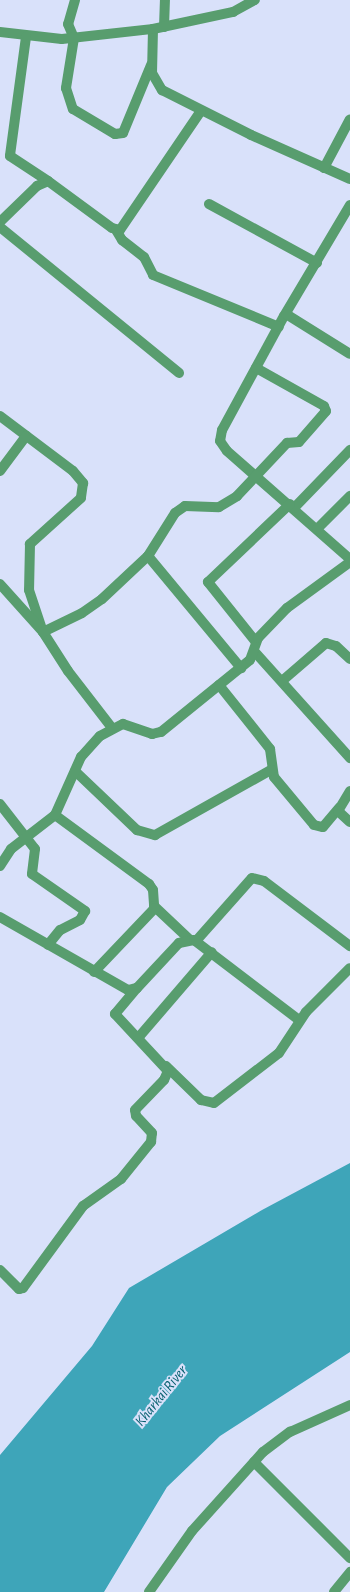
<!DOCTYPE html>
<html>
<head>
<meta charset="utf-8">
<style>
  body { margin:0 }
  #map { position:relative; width:350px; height:1592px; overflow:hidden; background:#d9e1fa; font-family:"Alegreya Sans",sans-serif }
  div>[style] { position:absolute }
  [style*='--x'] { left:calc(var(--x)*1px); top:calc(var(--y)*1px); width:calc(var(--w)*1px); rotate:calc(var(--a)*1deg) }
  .water>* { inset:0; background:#3ea5b9 }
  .minor>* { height:10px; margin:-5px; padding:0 5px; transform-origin:5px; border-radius:5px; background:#589d6e }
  span { translate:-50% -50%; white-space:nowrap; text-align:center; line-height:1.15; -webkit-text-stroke:4px #d9e1fa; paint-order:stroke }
  .water-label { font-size:15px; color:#055f6e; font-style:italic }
</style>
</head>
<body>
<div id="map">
  <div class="water">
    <i style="clip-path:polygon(350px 1163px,350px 1352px,220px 1436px,167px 1487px,104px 1592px,0 1592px,0 1455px,92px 1346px,129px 1288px,262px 1210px)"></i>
  </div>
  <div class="minor">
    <i style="--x:75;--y:0;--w:25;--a:106"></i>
    <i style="--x:68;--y:24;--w:15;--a:67"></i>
    <i style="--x:74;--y:38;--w:51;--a:99.1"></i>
    <i style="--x:66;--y:88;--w:22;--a:72"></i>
    <i style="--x:73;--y:109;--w:49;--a:30.8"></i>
    <i style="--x:115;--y:134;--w:8;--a:-7"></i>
    <i style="--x:123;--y:133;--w:74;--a:-67.6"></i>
    <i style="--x:164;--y:27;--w:27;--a:-88"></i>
    <i style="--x:153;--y:29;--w:44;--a:91.3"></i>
    <i style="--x:152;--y:73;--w:20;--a:60"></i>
    <i style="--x:162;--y:90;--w:100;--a:26.8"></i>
    <i style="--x:251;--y:135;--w:108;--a:24"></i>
    <i style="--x:0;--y:32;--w:62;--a:6.4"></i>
    <i style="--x:62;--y:39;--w:92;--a:-6.3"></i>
    <i style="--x:153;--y:29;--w:82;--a:-12"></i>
    <i style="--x:233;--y:12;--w:25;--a:-29"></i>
    <i style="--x:26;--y:37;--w:120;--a:97.7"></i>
    <i style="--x:10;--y:156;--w:45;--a:33.3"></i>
    <i style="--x:324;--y:168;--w:55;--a:-62"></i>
    <i style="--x:209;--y:204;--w:123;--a:28.6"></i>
    <i style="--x:350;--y:205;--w:129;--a:120.7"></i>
    <i style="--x:284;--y:316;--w:130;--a:118.5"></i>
    <i style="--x:222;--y:430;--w:11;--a:100"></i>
    <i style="--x:220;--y:441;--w:12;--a:55"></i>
    <i style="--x:227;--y:451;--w:164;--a:41.3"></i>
    <i style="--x:0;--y:222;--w:52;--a:-44.2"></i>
    <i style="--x:37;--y:186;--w:12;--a:-24"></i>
    <i style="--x:48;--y:181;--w:79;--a:36.3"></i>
    <i style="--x:112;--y:228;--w:8;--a:14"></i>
    <i style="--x:120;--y:230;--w:144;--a:-55.8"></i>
    <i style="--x:0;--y:227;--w:231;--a:39.2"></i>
    <i style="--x:116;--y:230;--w:12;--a:59"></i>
    <i style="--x:122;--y:240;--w:28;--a:38"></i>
    <i style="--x:144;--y:257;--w:20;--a:63"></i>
    <i style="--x:153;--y:275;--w:136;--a:22.4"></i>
    <i style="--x:286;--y:314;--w:75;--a:32"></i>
    <i style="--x:0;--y:416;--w:91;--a:37"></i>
    <i style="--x:73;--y:471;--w:16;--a:50"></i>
    <i style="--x:83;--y:483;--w:15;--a:98"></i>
    <i style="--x:81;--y:498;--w:69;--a:138"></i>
    <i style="--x:30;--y:544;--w:46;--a:91.2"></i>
    <i style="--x:29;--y:590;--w:44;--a:71.6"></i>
    <i style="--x:43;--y:632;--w:46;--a:57.3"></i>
    <i style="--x:68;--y:671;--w:72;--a:52.3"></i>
    <i style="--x:0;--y:471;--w:44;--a:-53.4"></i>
    <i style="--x:294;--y:508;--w:81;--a:-46"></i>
    <i style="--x:317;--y:529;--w:47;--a:-45"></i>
    <i style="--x:148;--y:556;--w:146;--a:50.3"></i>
    <i style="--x:0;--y:584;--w:64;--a:48.1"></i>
    <i style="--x:43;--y:632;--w:43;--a:-26"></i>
    <i style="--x:82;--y:613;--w:24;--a:-35"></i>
    <i style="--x:102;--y:599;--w:63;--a:-43.1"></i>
    <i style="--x:148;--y:556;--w:51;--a:-57.9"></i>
    <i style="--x:175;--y:513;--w:12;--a:-35"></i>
    <i style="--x:185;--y:506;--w:34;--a:2"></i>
    <i style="--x:219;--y:507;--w:21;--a:-31"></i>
    <i style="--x:237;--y:496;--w:73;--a:-46.7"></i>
    <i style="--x:287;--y:443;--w:12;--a:-5"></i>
    <i style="--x:299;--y:442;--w:41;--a:-48.9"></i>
    <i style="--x:326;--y:411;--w:5;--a:-112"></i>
    <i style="--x:324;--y:406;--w:78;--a:-150.8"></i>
    <i style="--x:256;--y:642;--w:77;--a:-128.7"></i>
    <i style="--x:208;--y:582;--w:113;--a:-43.6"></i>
    <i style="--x:254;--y:651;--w:144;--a:48.1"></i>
    <i style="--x:282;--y:681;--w:58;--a:-40.8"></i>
    <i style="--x:326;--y:643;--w:10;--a:17"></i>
    <i style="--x:336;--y:646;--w:19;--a:43"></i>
    <i style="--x:219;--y:685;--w:82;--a:51.4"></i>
    <i style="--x:270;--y:749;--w:28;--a:82"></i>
    <i style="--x:274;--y:777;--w:62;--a:50.2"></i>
    <i style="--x:314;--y:825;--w:9;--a:13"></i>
    <i style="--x:323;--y:827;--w:25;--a:-50"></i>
    <i style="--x:75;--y:771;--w:86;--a:43.6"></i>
    <i style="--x:137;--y:830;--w:19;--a:16"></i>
    <i style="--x:155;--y:835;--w:133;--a:-29.3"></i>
    <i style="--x:350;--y:791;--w:23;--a:121"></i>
    <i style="--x:338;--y:811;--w:16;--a:43"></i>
    <i style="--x:0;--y:804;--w:57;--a:52.1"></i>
    <i style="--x:35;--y:849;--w:25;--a:97"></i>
    <i style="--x:32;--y:874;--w:65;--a:34.9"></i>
    <i style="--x:85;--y:911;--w:10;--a:119"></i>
    <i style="--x:80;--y:920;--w:22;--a:153"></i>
    <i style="--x:60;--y:930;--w:19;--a:129"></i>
    <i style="--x:55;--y:815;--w:117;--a:36.3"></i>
    <i style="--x:149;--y:884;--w:7;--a:56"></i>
    <i style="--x:153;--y:890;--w:16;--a:86"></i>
    <i style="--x:154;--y:906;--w:48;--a:43.3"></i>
    <i style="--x:0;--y:866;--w:20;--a:-57"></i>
    <i style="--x:11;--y:849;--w:56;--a:-37.7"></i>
    <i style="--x:55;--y:815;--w:64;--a:-65.9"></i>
    <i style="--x:81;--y:757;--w:28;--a:-48"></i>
    <i style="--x:100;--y:736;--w:26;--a:-28"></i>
    <i style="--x:123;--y:724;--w:31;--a:19"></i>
    <i style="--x:152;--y:734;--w:9;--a:-13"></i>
    <i style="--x:161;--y:732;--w:114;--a:-39"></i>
    <i style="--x:250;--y:660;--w:23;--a:-70"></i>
    <i style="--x:258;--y:638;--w:42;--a:-46"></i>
    <i style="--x:287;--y:608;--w:78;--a:-36.1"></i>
    <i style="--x:0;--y:917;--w:147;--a:29.7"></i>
    <i style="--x:128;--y:990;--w:9;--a:-13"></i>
    <i style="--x:137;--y:988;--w:62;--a:-47"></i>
    <i style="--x:179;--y:943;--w:15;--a:-11"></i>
    <i style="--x:194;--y:940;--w:132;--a:37.3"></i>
    <i style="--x:196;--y:941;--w:84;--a:-48.4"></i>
    <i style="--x:252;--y:878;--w:12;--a:14"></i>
    <i style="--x:264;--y:881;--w:108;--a:37.1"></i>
    <i style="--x:94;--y:972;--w:88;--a:-46.4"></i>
    <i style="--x:138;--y:1038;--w:113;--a:-49.3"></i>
    <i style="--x:166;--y:1066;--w:49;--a:44.2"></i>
    <i style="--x:201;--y:1100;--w:13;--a:13"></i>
    <i style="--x:214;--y:1103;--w:82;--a:-37.6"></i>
    <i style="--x:279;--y:1053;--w:49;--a:-56.6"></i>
    <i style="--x:306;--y:1012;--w:62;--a:-45"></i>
    <i style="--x:0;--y:1270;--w:27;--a:45"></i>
    <i style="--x:19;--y:1289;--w:4;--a:-14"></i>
    <i style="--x:23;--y:1288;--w:102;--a:-53.8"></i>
    <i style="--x:83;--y:1206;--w:47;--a:-35.4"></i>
    <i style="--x:121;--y:1179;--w:48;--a:-51"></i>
    <i style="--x:151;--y:1142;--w:9;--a:-84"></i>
    <i style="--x:152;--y:1133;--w:23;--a:-133"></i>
    <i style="--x:136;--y:1116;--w:6;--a:-99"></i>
    <i style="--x:135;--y:1110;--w:42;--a:-46"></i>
    <i style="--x:164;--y:1080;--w:10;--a:-66"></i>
    <i style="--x:168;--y:1071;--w:78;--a:-132.9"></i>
    <i style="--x:115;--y:1014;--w:34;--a:-50"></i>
    <i style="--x:254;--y:1462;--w:136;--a:45"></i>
    <i style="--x:149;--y:1592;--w:75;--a:-54.8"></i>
    <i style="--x:192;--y:1531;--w:106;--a:-48.1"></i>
    <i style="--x:263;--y:1452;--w:34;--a:-37"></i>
    <i style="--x:290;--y:1432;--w:66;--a:-24.2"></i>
    <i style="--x:334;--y:1592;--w:26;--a:-51"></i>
  </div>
  <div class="water-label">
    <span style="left:161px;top:1396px;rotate:-51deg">Kharkai River</span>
  </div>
</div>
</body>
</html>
